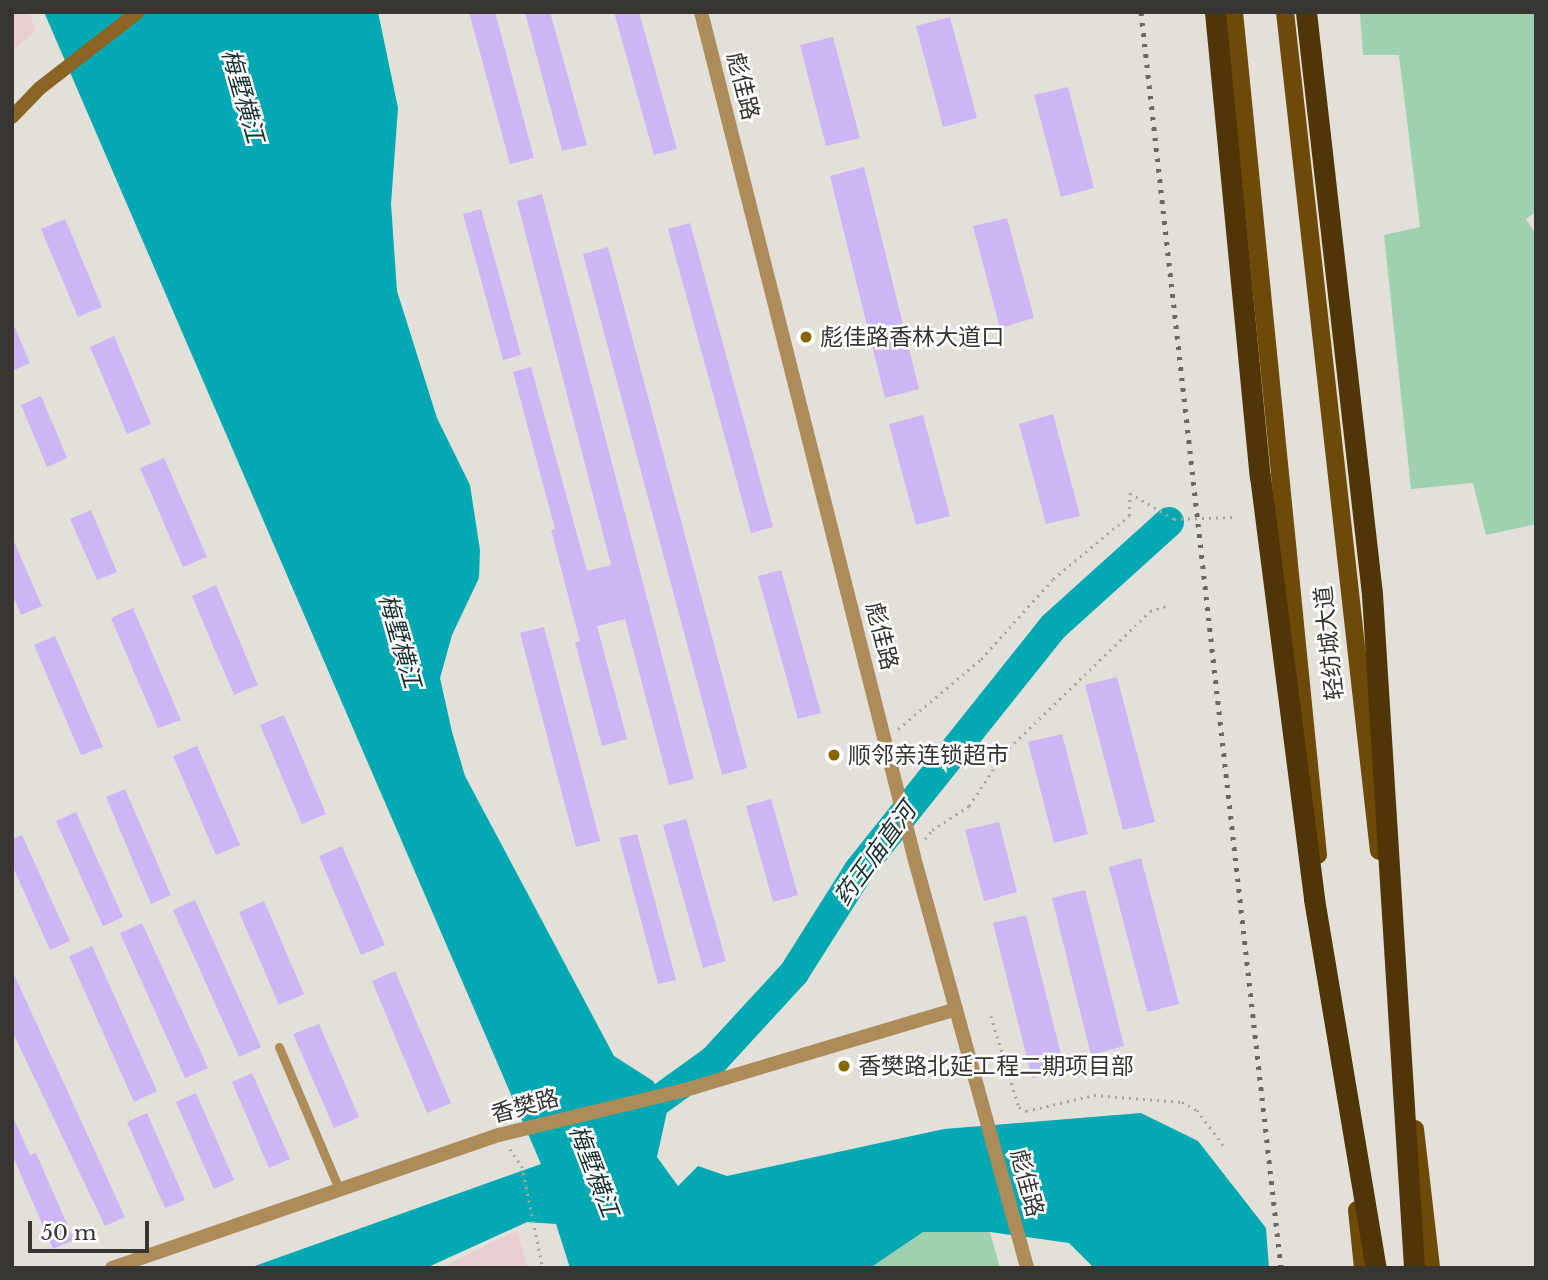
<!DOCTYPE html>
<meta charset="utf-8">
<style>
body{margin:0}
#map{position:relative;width:1548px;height:1280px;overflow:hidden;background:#e3e0da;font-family:"Libre Baskerville","Noto Sans SC",serif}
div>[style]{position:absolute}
.industrial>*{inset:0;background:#eacfce}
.education>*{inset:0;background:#e9cfd4}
.green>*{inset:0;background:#9dd1b0}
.water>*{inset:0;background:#03a9b2}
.river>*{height:30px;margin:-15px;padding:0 15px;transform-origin:15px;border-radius:15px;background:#03a9b2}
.building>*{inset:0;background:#cbb6f6}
.path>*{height:2.5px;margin-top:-1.25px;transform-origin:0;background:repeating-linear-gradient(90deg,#a8a5a0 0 2px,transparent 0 7px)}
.lane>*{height:9px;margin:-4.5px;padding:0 4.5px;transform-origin:4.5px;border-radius:4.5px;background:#ad8c5a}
.street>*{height:14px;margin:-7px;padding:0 7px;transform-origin:7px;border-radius:7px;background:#ad8c5a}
.secondary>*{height:14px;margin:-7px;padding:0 7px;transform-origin:7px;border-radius:7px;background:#8b6423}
.primary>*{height:18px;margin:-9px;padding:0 9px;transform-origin:9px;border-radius:9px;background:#6d4a07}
.rail>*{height:5px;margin-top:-2.5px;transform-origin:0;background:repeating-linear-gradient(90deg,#6a6965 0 3.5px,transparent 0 10.5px)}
.highway-bridge>*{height:21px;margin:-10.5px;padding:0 10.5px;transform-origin:10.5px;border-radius:10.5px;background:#503607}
.dots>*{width:19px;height:19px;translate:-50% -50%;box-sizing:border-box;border:4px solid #fff;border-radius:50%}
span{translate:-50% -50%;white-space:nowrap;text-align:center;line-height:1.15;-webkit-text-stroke:5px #fff;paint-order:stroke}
.street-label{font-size:23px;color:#363532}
.poi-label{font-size:23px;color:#363532}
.left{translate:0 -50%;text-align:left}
.water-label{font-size:24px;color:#182f30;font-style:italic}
.frame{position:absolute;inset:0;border:14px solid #363532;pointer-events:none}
.scale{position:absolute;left:28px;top:1221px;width:121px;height:32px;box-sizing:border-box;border:4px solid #363532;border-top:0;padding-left:9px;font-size:21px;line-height:24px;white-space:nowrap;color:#363532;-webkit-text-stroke:5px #fff;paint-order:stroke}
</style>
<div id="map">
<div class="industrial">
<div style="clip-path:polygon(12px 12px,29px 12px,36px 30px,12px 52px)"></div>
</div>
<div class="education">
<div style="clip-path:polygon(517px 1230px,528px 1268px,441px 1268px)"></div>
</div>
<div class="green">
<div style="clip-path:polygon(1360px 12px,1536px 12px,1536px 212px,1526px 219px,1536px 235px,1536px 524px,1486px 535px,1473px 483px,1411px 489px,1384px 235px,1420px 227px,1399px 55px,1363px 55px)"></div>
<div style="clip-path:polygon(923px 1232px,990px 1232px,1000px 1268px,870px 1268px)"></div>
</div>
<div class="water">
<div style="clip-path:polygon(44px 12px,378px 12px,398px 108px,391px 204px,397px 291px,437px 418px,470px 485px,480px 550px,479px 578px,452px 635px,440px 678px,452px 732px,465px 776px,614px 1056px,653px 1081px,668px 1107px,657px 1157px,678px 1186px,698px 1166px,727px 1176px,944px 1129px,1141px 1113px,1198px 1141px,1266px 1228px,1269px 1268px,1094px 1268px,1069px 1243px,990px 1232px,923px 1232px,870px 1268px,570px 1268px,556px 1224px,527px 1222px,426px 1268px,249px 1268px,541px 1164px)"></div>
</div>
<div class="river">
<div style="left:649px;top:1107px;width:80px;rotate:-35.9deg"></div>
<div style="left:714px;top:1060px;width:118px;rotate:-47.4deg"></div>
<div style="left:794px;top:973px;width:122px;rotate:-57.7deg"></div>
<div style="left:859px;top:870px;width:312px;rotate:-51.4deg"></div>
<div style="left:1054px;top:626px;width:155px;rotate:-42.1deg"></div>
</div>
<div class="building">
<div style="clip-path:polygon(469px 12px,495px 12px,534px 158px,510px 164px)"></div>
<div style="clip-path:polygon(525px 12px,550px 12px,587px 145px,562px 151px)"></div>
<div style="clip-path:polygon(614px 12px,639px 12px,677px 149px,654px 155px)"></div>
<div style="clip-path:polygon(950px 17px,977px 118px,943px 127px,916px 26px)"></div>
<div style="clip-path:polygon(833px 37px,860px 138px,826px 146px,800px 45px)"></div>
<div style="clip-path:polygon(1068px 87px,1094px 188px,1061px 197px,1034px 95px)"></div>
<div style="clip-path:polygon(864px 167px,919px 389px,885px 398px,830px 176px)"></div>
<div style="clip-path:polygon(542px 194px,694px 779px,669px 785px,625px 619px,597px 626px,627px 739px,602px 746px,575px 642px,580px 641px,551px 530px,555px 529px,513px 372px,531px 367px,587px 571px,611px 565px,517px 201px)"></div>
<div style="clip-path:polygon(481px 209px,521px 355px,503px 360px,463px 214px)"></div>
<div style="clip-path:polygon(1007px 218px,1034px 318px,1000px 328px,973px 226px)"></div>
<div style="clip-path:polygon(65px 219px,102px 307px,78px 317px,41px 229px)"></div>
<div style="clip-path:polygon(690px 223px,773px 527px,751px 533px,668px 229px)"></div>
<div style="clip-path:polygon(608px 247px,747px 768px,722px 775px,583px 254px)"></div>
<div style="clip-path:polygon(12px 321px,30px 363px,12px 371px)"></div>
<div style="clip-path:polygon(114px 336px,151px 424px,127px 434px,90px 347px)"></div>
<div style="clip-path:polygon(41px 396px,67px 458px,47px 467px,21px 405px)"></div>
<div style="clip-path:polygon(1053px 414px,1080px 516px,1046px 524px,1019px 424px)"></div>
<div style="clip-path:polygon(923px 415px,950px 516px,916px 525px,889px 424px)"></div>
<div style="clip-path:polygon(164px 458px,207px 557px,183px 567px,140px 468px)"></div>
<div style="clip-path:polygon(91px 510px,117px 572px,97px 580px,70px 519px)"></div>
<div style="clip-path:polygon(12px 537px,42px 606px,21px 615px,12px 593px)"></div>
<div style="clip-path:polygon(781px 570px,821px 713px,798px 719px,758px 576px)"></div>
<div style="clip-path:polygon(216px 585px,258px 685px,234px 695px,192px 596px)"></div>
<div style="clip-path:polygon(133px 608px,181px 720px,158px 728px,111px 618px)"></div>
<div style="clip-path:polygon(544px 627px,600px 841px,576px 847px,520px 633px)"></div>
<div style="clip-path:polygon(55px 636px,103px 747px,81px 755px,34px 645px)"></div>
<div style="clip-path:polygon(1117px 677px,1155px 822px,1123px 830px,1085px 685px)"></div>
<div style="clip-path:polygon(284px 715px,326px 814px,302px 824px,260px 725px)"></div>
<div style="clip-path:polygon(1062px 734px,1088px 834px,1054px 843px,1028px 742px)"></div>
<div style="clip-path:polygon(197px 746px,240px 845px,216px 855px,173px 756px)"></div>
<div style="clip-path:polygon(125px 789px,171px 895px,151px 904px,106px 797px)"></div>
<div style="clip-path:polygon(771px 799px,798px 895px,773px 902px,746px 806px)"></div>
<div style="clip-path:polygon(76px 812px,123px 917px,103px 926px,56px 821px)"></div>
<div style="clip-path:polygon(686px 819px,726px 961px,703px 968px,663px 825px)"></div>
<div style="clip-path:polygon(999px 822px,1017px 892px,984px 901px,965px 830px)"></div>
<div style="clip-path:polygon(637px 834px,676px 980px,658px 984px,619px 838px)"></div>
<div style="clip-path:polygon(22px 835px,70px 941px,50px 950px,12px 865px,12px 839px)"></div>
<div style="clip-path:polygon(342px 846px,385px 945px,361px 955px,319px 856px)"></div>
<div style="clip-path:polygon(1141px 858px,1179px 1004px,1147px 1012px,1109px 867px)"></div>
<div style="clip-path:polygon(1085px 890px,1124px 1046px,1091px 1055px,1052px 898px)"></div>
<div style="clip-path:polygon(195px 900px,261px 1047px,239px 1057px,173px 910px)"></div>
<div style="clip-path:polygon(264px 901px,304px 994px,279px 1005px,239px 912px)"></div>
<div style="clip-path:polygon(1026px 915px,1065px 1070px,1032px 1078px,993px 923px)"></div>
<div style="clip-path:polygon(142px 923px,208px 1068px,185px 1078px,120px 933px)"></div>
<div style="clip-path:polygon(92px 946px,157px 1091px,134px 1102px,69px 956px)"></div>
<div style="clip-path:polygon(12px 970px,125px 1217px,105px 1226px,12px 1031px)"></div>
<div style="clip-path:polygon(395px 971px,451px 1103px,427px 1113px,372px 981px)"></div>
<div style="clip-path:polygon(319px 1024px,359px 1117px,334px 1128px,293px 1034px)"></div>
<div style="clip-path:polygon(252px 1073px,290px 1159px,269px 1168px,232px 1082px)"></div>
<div style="clip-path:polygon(196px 1093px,234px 1180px,214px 1189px,176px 1102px)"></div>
<div style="clip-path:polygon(147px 1113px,185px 1200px,165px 1208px,127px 1122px)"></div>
<div style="clip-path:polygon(12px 1115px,30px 1155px,36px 1153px,74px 1240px,53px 1249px,12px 1154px)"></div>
</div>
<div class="path">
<div style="left:898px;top:729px;width:109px;rotate:-40.1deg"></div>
<div style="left:981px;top:659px;width:108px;rotate:-48deg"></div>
<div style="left:1053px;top:579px;width:99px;rotate:-39.7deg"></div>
<div style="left:1129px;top:516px;width:23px;rotate:-88deg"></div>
<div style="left:1130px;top:493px;width:51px;rotate:30.6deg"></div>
<div style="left:1174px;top:519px;width:59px;rotate:-1.9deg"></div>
<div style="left:925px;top:839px;width:11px;rotate:-52deg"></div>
<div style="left:932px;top:830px;width:44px;rotate:-33deg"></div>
<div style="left:969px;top:806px;width:64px;rotate:-56.6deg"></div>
<div style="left:1004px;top:753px;width:204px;rotate:-44.2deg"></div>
<div style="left:1150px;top:611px;width:21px;rotate:-17deg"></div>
<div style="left:991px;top:1016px;width:95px;rotate:72.9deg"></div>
<div style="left:1019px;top:1107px;width:8px;rotate:30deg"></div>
<div style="left:1026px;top:1111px;width:70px;rotate:-13.2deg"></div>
<div style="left:1094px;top:1095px;width:88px;rotate:4.5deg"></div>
<div style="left:1182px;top:1102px;width:17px;rotate:28deg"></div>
<div style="left:1197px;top:1110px;width:45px;rotate:53.1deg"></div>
<div style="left:510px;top:1149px;width:21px;rotate:55deg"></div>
<div style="left:522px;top:1166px;width:104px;rotate:78.4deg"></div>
</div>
<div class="lane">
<div style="left:279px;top:1047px;width:154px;rotate:67.1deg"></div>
</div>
<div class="street">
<div style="left:701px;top:12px;width:871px;rotate:75.85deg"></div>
<div style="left:914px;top:857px;width:426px;rotate:74.6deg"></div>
<div style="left:112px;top:1268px;width:409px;rotate:-19deg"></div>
<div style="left:499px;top:1135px;width:191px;rotate:-13.6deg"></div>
<div style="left:685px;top:1090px;width:283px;rotate:-16.6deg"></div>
</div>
<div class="secondary">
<div style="left:12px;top:117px;width:40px;rotate:-46deg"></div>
<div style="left:40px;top:88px;width:124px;rotate:-37.8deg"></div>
</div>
<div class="primary">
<div style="left:1234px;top:12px;width:847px;rotate:84.31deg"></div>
<div style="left:1285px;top:12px;width:844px;rotate:83.61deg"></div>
<div style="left:1415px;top:1129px;width:140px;rotate:83.4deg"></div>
<div style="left:1357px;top:1210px;width:58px;rotate:84.1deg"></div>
</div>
<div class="rail">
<div style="left:1141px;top:12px;width:1264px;rotate:83.64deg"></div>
</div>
<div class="highway-bridge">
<div style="left:1215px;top:12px;width:466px;rotate:84.5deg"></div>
<div style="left:1260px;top:476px;width:426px;rotate:82.7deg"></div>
<div style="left:1314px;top:899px;width:374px;rotate:80.5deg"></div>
<div style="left:1306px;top:12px;width:586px;rotate:83.53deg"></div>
<div style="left:1372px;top:594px;width:675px;rotate:86.43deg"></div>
</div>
<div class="dots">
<div style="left:806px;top:337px;background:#886501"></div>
<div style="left:834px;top:755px;background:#886501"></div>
<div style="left:844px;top:1066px;background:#886501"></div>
</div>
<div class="street-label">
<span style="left:743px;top:86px;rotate:76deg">彪佳路</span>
<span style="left:882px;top:636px;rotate:76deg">彪佳路</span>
<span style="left:1329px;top:643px;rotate:-96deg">轻纺城大道</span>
<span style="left:525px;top:1106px;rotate:-15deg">香樊路</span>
<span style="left:1027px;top:1183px;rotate:75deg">彪佳路</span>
</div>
<div class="poi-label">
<span class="left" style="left:820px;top:337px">彪佳路香林大道口</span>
<span class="left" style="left:848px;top:755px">顺邻亲连锁超市</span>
<span class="left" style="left:858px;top:1066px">香樊路北延工程二期项目部</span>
</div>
<div class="water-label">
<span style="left:243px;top:96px;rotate:74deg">梅墅横江</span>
<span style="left:400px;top:641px;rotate:74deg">梅墅横江</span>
<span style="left:875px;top:854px;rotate:-54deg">药王庙直河</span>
<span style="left:594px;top:1171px;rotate:69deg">梅墅横江</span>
</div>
<div class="frame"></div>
<div class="scale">50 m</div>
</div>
